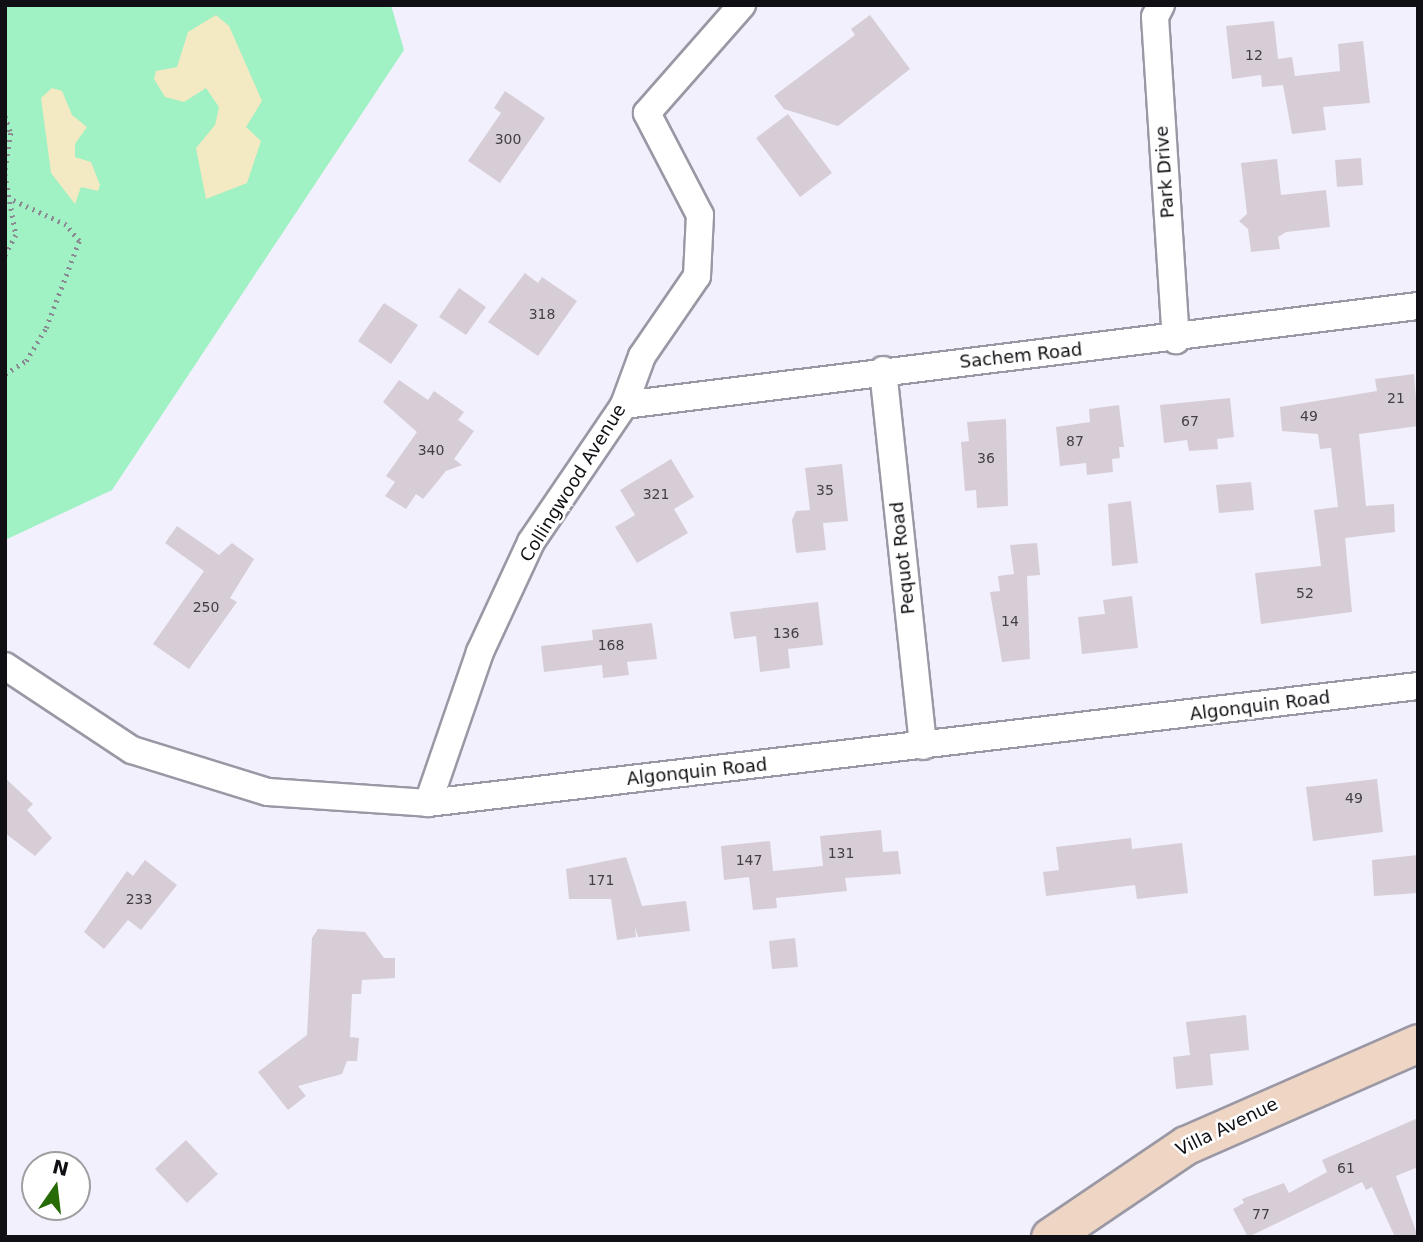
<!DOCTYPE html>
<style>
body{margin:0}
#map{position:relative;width:1423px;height:1242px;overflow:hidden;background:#f2f0fd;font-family:"DejaVu Sans",sans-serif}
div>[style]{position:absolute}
.green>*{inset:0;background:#a0f1c4}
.sand>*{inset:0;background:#f3e9c3}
.building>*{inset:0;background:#d7cdd6}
.path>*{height:4.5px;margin-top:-2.25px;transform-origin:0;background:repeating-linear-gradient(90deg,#8a8891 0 2px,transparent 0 7px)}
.roads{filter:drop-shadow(2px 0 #9a98a4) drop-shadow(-2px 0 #9a98a4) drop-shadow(0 2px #9a98a4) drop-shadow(0 -2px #9a98a4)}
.minor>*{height:26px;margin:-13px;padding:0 13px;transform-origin:13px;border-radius:13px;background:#fff}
.secondary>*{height:37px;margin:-18.5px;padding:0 18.5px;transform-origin:18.5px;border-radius:18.5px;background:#efd5c3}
span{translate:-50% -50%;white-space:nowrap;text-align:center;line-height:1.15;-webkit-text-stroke:5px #fff;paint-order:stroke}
.number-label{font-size:14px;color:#423f44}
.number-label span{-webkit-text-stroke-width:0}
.street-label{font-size:18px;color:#101014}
.frame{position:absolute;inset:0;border:7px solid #101014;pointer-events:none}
.north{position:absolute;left:21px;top:1151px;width:70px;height:70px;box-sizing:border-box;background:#fff;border:2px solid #9f9fa1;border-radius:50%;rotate:14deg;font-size:19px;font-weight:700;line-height:28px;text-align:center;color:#101014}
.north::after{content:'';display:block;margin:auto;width:24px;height:32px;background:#266b05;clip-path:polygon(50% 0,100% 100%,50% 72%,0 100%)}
</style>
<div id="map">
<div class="green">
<div style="clip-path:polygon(5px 5px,391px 5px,404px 50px,112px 490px,5px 540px)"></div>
</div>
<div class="sand">
<div style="clip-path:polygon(216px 15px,229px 26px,262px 101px,246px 127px,261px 141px,247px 183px,206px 199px,196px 148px,215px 125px,219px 107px,206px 88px,184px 102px,165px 97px,154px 79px,156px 71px,177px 67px,188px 32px)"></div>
<div style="clip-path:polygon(52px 88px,62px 91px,72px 115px,87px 127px,75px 144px,75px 157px,91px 162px,100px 185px,98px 191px,81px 187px,75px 204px,51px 173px,41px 98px)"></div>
</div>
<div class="building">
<div style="clip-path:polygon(870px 15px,910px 69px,838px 126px,784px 109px,774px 96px,855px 35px,851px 29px)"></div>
<div style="clip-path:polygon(1274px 21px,1278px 59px,1292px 57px,1295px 76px,1340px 71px,1338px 44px,1363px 41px,1370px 103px,1323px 107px,1326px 130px,1292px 134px,1283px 85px,1262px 87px,1261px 75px,1232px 79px,1226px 26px)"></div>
<div style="clip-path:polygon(505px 91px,545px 118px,500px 183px,468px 161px,501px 113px,494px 108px)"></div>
<div style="clip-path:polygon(788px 114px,832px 173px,800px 197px,756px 138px)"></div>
<div style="clip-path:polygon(1361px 158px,1363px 185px,1337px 187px,1335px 160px)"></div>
<div style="clip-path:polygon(1277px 159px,1281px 195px,1326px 190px,1330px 227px,1286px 232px,1278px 237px,1280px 249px,1251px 252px,1248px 229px,1239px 221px,1247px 214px,1241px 163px)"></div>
<div style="clip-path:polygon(525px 273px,538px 283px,542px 277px,577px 301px,538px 356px,488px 322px)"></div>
<div style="clip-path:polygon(459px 288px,486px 307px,466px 335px,439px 317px)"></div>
<div style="clip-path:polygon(384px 303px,418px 325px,391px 364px,358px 341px)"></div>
<div style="clip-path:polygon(1414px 374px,1418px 426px,1359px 434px,1366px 506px,1394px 504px,1395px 532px,1345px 538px,1352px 612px,1261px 624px,1255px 573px,1321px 566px,1314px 510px,1338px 507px,1331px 448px,1320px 449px,1318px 434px,1282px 431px,1280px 407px,1377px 391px,1375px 379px)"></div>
<div style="clip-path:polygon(399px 380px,428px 400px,434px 391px,464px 412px,458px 420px,474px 431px,454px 459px,462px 465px,446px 471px,423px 499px,416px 494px,406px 509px,385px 496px,395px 482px,386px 476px,417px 432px,383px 402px)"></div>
<div style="clip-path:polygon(1230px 398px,1234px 437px,1217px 439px,1218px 449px,1189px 451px,1187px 440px,1164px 443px,1160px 405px)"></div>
<div style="clip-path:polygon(1119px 405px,1124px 447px,1119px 447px,1120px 458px,1112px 459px,1113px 472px,1087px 475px,1086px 463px,1060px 466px,1056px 427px,1090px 422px,1089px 409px)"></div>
<div style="clip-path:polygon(1006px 419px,1008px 506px,977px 508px,976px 490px,965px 491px,961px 442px,969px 441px,967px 422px)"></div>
<div style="clip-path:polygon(671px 459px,694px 497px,674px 509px,688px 533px,637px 563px,615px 527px,635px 515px,620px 490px)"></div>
<div style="clip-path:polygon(842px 464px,848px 521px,823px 523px,826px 550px,796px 553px,792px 520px,796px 511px,810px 510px,805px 468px)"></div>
<div style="clip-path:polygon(1251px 482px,1254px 510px,1219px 513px,1216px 485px)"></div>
<div style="clip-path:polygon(1131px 501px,1138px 563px,1112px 566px,1108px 504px)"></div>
<div style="clip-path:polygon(177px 526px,219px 555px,232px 543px,254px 559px,230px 598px,237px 602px,189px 669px,153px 644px,204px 571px,165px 543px)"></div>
<div style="clip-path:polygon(1037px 543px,1040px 575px,1027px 576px,1030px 659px,1002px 662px,990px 592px,1000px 591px,998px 576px,1014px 574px,1010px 545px)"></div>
<div style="clip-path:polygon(1132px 596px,1138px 648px,1082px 654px,1078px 617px,1105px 614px,1103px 600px)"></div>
<div style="clip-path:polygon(818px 602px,823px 645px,788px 649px,790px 668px,760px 672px,756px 636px,734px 639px,730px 612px)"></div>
<div style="clip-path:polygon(652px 623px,657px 659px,627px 662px,629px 675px,603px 678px,602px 665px,544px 672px,541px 646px,593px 640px,592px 630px)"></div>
<div style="clip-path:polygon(5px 778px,33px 804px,27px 810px,52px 838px,35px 856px,5px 833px)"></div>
<div style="clip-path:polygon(1377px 779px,1383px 832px,1313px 841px,1306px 787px)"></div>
<div style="clip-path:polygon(881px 830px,883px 852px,898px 851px,901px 874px,845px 878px,847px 891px,776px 898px,777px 908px,753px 910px,749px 877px,724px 880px,721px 846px,770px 841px,773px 871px,823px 866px,820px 836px)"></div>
<div style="clip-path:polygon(1131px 838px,1132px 849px,1182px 843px,1188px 893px,1137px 899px,1135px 885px,1046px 896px,1043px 872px,1059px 870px,1056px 847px)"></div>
<div style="clip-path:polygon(1418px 855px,1418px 893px,1374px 896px,1372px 860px)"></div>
<div style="clip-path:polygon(626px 857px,642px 906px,686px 901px,690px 931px,638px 937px,635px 927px,636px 937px,617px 940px,611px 899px,569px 899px,566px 869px)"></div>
<div style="clip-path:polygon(145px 860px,177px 885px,141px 930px,128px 920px,104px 949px,84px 932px,127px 871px,133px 876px)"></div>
<div style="clip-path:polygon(318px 929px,365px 932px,384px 958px,395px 958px,395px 978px,362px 980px,361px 994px,352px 994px,350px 1037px,359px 1038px,357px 1061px,347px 1061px,342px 1074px,298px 1086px,306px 1096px,288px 1110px,258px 1072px,307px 1035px,312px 938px)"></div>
<div style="clip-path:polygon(795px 938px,798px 967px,772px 969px,769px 941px)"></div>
<div style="clip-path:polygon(1246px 1015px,1249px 1050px,1210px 1054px,1213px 1085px,1176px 1089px,1173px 1057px,1190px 1055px,1186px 1022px)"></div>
<div style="clip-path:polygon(1418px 1118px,1418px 1167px,1396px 1176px,1418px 1237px,1395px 1237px,1372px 1187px,1366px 1190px,1362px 1182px,1248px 1237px,1233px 1209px,1244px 1203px,1242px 1199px,1284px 1183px,1289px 1193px,1327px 1172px,1322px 1160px)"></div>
<div style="clip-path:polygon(186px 1140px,218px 1174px,187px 1203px,155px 1169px)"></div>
</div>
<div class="path">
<div style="left:5px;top:116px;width:18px;rotate:71deg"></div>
<div style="left:11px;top:133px;width:37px;rotate:99deg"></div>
<div style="left:5px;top:174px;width:62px;rotate:79.8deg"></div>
<div style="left:16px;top:235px;width:24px;rotate:118deg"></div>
<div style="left:5px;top:374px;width:25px;rotate:-32deg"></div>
<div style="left:26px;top:361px;width:39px;rotate:-59deg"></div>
<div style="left:46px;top:328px;width:93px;rotate:-69.2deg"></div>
<div style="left:79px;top:241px;width:21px;rotate:-129deg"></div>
<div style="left:66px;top:225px;width:60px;rotate:-155.2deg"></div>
</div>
<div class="roads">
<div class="minor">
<div style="left:1161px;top:5px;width:13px;rotate:117deg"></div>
<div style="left:1155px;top:17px;width:324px;rotate:86.3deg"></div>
<div style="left:883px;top:370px;width:378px;rotate:83.9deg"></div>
<div style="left:624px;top:405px;width:800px;rotate:-7.11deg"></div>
<div style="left:5px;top:666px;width:152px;rotate:33.5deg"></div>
<div style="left:132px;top:750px;width:142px;rotate:17.2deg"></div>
<div style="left:268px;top:792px;width:160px;rotate:3.9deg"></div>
<div style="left:428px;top:803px;width:997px;rotate:-6.74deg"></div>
<div style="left:428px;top:803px;width:160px;rotate:-71deg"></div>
<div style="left:480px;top:652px;width:121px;rotate:-65.1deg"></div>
<div style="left:531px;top:542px;width:166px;rotate:-55.8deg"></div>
<div style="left:624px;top:405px;width:52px;rotate:-69.8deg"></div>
<div style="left:642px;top:356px;width:97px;rotate:-55.5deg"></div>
<div style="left:697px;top:276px;width:61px;rotate:-87.2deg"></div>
<div style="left:700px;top:215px;width:115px;rotate:-117.5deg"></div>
<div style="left:647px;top:113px;width:144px;rotate:-48.7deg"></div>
</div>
<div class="secondary">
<div style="left:1050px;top:1237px;width:164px;rotate:-34.1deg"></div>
<div style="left:1186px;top:1145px;width:253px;rotate:-23.7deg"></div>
</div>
</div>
<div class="number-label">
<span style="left:1254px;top:55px">12</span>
<span style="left:508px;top:139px">300</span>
<span style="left:542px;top:314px">318</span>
<span style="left:1396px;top:398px">21</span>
<span style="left:1309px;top:416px">49</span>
<span style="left:1190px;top:421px">67</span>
<span style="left:1075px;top:441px">87</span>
<span style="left:431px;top:450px">340</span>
<span style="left:986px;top:458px">36</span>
<span style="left:825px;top:490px">35</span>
<span style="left:656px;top:494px">321</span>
<span style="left:1305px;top:593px">52</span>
<span style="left:206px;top:607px">250</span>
<span style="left:1010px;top:621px">14</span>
<span style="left:786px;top:633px">136</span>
<span style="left:611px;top:645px">168</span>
<span style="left:1354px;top:798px">49</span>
<span style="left:841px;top:853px">131</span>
<span style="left:749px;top:860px">147</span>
<span style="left:601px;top:880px">171</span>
<span style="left:139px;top:899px">233</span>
<span style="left:1346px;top:1168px">61</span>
<span style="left:1261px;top:1214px">77</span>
</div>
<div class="street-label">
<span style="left:1165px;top:172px;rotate:-94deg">Park Drive</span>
<span style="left:1021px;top:356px;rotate:-6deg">Sachem Road</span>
<span style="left:573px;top:483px;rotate:-58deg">Collingwood Avenue</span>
<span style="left:903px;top:558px;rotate:-96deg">Pequot Road</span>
<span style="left:1260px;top:706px;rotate:-7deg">Algonquin Road</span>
<span style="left:697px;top:772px;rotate:-6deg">Algonquin Road</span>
<span style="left:1227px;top:1127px;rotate:-26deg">Villa Avenue</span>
</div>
<div class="frame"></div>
<div class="north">N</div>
</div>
